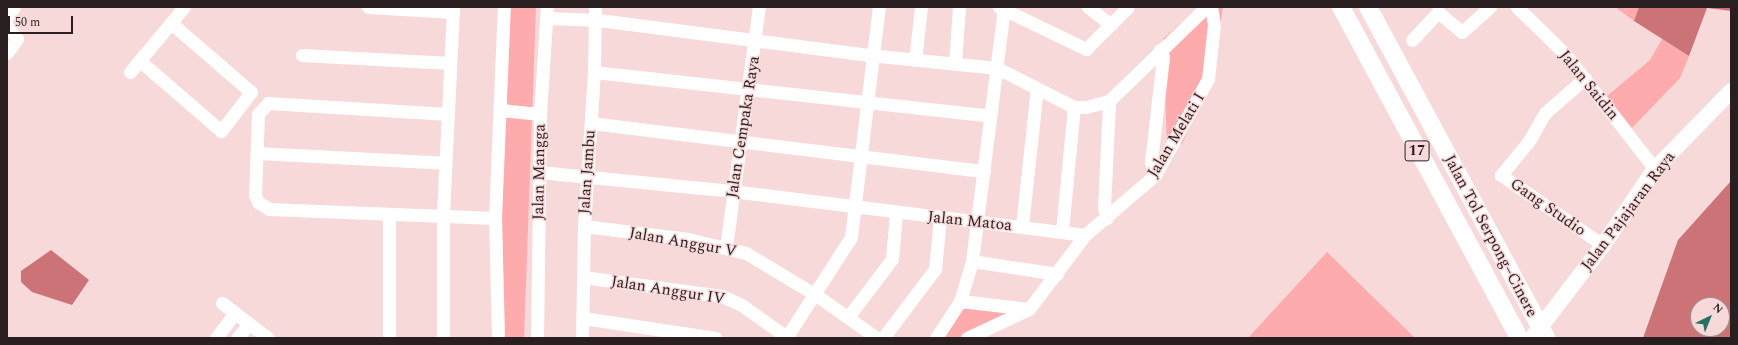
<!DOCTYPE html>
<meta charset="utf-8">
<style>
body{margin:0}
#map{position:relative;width:1738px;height:345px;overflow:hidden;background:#f7d9d9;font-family:Spectral,serif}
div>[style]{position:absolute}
.green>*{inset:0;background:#feabae}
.water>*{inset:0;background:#cc7378}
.minor>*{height:13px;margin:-6.5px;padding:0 6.5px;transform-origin:6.5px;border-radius:6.5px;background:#fff}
.major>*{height:16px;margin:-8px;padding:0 8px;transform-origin:8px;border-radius:8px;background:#fff}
.highway>*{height:18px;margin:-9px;padding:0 9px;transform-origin:9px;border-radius:9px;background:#fff}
span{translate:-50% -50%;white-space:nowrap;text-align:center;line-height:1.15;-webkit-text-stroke:3px #f7d9d9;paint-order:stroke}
.shield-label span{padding:1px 3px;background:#f7d9d9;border:1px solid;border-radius:3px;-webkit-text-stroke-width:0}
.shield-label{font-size:15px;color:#2a1f20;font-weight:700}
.street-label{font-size:16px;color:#2a1f20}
.frame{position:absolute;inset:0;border:8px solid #2a1f20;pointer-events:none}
.north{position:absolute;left:1690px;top:297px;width:40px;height:40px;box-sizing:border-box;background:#f7d9d9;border:1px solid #a58f8f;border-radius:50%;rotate:43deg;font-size:11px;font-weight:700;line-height:16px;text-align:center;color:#2a1f20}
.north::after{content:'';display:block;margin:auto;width:14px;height:18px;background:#286e62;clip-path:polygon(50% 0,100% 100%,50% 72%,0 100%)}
.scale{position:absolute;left:8px;top:16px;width:65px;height:18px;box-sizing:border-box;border:2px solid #2a1f20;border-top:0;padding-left:5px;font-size:12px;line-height:14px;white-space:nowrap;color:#2a1f20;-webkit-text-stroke:3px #f7d9d9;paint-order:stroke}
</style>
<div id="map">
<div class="green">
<div style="clip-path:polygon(508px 7px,536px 7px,524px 338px,496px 338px)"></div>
<div style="clip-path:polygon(1199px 7px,1223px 7px,1211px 79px,1182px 144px,1167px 146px,1163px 39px)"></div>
<div style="clip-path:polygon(1615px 7px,1639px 7px,1634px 21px)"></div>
<div style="clip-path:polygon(1662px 39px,1689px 56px,1680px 78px,1632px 128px,1607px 96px,1650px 60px)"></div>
<div style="clip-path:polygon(1327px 252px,1415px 338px,1248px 338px)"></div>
<div style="clip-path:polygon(960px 301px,1025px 312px,963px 338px,936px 338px)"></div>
</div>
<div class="water">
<div style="clip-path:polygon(1639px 7px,1731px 7px,1731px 11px,1707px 8px,1689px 56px,1634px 21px)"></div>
<div style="clip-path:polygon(evenodd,1731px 181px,1731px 338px,1643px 338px,1678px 240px,1731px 181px,1698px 305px,1722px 305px,1722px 329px,1698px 329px,1698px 305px)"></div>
<div style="clip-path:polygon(51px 250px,89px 280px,72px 305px,32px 292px,21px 282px,21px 271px)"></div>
</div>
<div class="minor">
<div style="left:368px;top:7px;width:85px;rotate:3.4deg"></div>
<div style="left:999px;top:7px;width:97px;rotate:25.8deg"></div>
<div style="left:1086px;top:49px;width:59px;rotate:-45deg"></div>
<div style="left:1088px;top:7px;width:29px;rotate:38deg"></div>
<div style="left:1517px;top:7px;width:67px;rotate:44.4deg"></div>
<div style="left:1565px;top:54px;width:146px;rotate:52deg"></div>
<div style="left:7px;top:17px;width:12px;rotate:-55deg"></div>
<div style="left:547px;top:18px;width:52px;rotate:2.2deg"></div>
<div style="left:599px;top:20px;width:272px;rotate:7.4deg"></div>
<div style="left:869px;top:55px;width:129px;rotate:5.8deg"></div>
<div style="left:997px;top:68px;width:86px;rotate:26.9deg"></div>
<div style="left:1074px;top:107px;width:12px"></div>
<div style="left:1086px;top:107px;width:24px;rotate:-15deg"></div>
<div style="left:1109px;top:101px;width:135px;rotate:-44.1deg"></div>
<div style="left:7px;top:26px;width:16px;rotate:52deg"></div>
<div style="left:17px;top:39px;width:17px;rotate:126deg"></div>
<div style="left:1412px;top:40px;width:38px;rotate:-47deg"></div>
<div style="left:1438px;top:12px;width:31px;rotate:40deg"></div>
<div style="left:1462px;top:32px;width:38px;rotate:-42deg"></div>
<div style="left:302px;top:55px;width:148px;rotate:3.1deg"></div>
<div style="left:915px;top:60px;width:53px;rotate:-83.5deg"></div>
<div style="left:140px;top:61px;width:107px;rotate:40.8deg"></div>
<div style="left:221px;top:131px;width:49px;rotate:-52.4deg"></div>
<div style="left:251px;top:92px;width:106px;rotate:-139.2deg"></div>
<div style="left:955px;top:63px;width:56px;rotate:-85.9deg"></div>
<div style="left:130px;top:72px;width:85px;rotate:-50.3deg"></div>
<div style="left:594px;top:72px;width:399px;rotate:6.3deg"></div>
<div style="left:1585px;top:78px;width:53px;rotate:138.8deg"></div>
<div style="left:1545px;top:113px;width:34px;rotate:120deg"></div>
<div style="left:1528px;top:142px;width:43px;rotate:129.3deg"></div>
<div style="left:1501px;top:175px;width:124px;rotate:34.5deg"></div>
<div style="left:501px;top:110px;width:39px;rotate:6deg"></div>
<div style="left:448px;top:114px;width:180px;rotate:-176.5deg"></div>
<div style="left:268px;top:103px;width:15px;rotate:132deg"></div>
<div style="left:258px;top:114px;width:81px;rotate:92.1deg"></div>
<div style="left:255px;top:195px;width:8px;rotate:67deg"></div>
<div style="left:258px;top:202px;width:13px;rotate:32deg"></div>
<div style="left:269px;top:209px;width:226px;rotate:2.3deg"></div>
<div style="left:591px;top:123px;width:396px;rotate:7deg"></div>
<div style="left:257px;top:153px;width:188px;rotate:3deg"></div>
<div style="left:539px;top:172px;width:194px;rotate:5.6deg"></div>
<div style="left:732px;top:191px;width:356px;rotate:7.1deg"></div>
<div style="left:1155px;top:175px;width:14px;rotate:-107deg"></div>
<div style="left:1151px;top:162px;width:106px;rotate:-83.5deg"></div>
<div style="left:1163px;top:57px;width:8px;rotate:-113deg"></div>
<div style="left:1107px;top:218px;width:10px;rotate:-107deg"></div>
<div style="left:1104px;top:208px;width:107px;rotate:-87.3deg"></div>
<div style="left:584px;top:226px;width:105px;rotate:7.1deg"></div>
<div style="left:688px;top:239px;width:60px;rotate:13.6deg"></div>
<div style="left:746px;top:253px;width:82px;rotate:31deg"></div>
<div style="left:816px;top:295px;width:75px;rotate:35.2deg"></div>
<div style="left:1022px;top:226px;width:138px;rotate:-83.8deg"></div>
<div style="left:1062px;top:231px;width:125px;rotate:-84.5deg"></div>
<div style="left:726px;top:247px;width:242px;rotate:-82.2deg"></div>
<div style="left:972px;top:261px;width:86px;rotate:8.7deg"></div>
<div style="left:583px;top:277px;width:140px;rotate:7.8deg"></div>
<div style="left:722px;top:296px;width:23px;rotate:25deg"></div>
<div style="left:743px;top:306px;width:55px;rotate:35.4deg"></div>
<div style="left:960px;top:301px;width:69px;rotate:6.6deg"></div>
<div style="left:222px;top:303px;width:58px;rotate:37.3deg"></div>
<div style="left:848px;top:317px;width:73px;rotate:-52.8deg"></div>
<div style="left:892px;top:259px;width:46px;rotate:-85deg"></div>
<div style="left:583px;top:318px;width:134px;rotate:8.6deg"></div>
<div style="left:216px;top:338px;width:31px;rotate:-53deg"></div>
<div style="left:237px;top:338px;width:18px;rotate:-49deg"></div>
<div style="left:389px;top:338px;width:124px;rotate:-90deg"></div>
<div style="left:443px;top:338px;width:124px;rotate:-90deg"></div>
<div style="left:443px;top:214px;width:207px;rotate:-87.2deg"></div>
<div style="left:498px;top:338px;width:120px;rotate:-91.4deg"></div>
<div style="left:495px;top:218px;width:211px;rotate:-87.6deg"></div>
<div style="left:537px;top:338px;width:224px;rotate:-89.2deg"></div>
<div style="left:540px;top:114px;width:107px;rotate:-86.3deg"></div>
<div style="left:582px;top:338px;width:112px;rotate:-89deg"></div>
<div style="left:584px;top:226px;width:154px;rotate:-86.3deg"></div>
<div style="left:594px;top:72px;width:65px;rotate:-89.1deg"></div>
<div style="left:786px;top:338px;width:120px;rotate:-57.2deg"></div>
<div style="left:851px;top:237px;width:232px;rotate:-83.1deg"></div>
<div style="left:883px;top:338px;width:86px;rotate:-53deg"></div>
<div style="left:935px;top:269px;width:51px;rotate:-84.4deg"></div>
<div style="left:936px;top:338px;width:44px;rotate:-57deg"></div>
<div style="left:960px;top:301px;width:42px;rotate:-73.3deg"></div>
<div style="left:972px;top:261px;width:256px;rotate:-82.8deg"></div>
<div style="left:967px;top:338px;width:68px;rotate:-25.1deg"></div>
<div style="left:1029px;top:309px;width:93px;rotate:-52.9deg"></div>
<div style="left:1085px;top:235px;width:92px;rotate:-40.6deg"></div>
<div style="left:1155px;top:175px;width:110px;rotate:-61.1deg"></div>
<div style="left:1208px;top:79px;width:54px;rotate:-83.7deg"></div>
<div style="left:1214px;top:25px;width:18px;rotate:-99deg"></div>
</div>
<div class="major">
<div style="left:1532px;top:338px;width:117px;rotate:-52.6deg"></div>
<div style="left:1603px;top:245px;width:92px;rotate:-55.6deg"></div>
<div style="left:1655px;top:169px;width:109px;rotate:-45.7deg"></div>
</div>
<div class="highway">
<div style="left:1341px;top:7px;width:376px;rotate:61.7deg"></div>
<div style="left:1368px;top:7px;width:376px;rotate:61.7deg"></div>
</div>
<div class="shield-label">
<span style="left:1417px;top:151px">17</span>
</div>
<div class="street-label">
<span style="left:1589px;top:85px;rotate:51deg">Jalan Saidin</span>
<span style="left:743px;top:127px;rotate:-81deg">Jalan Cempaka Raya</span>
<span style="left:1176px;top:135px;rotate:-59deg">Jalan Melati I</span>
<span style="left:539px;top:172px;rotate:-89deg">Jalan Mangga</span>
<span style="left:587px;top:172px;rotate:-86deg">Jalan Jambu</span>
<span style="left:1548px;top:207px;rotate:35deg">Gang Studio</span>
<span style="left:1628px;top:211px;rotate:-53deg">Jalan Pajajaran Raya</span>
<span style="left:970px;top:221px;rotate:6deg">Jalan Matoa</span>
<span style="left:1491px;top:236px;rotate:62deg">Jalan Tol Serpong–Cinere</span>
<span style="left:683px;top:242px;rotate:10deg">Jalan Anggur V</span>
<span style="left:668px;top:290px;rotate:9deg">Jalan Anggur IV</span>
</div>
<div class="frame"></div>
<div class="north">N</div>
<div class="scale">50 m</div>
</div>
